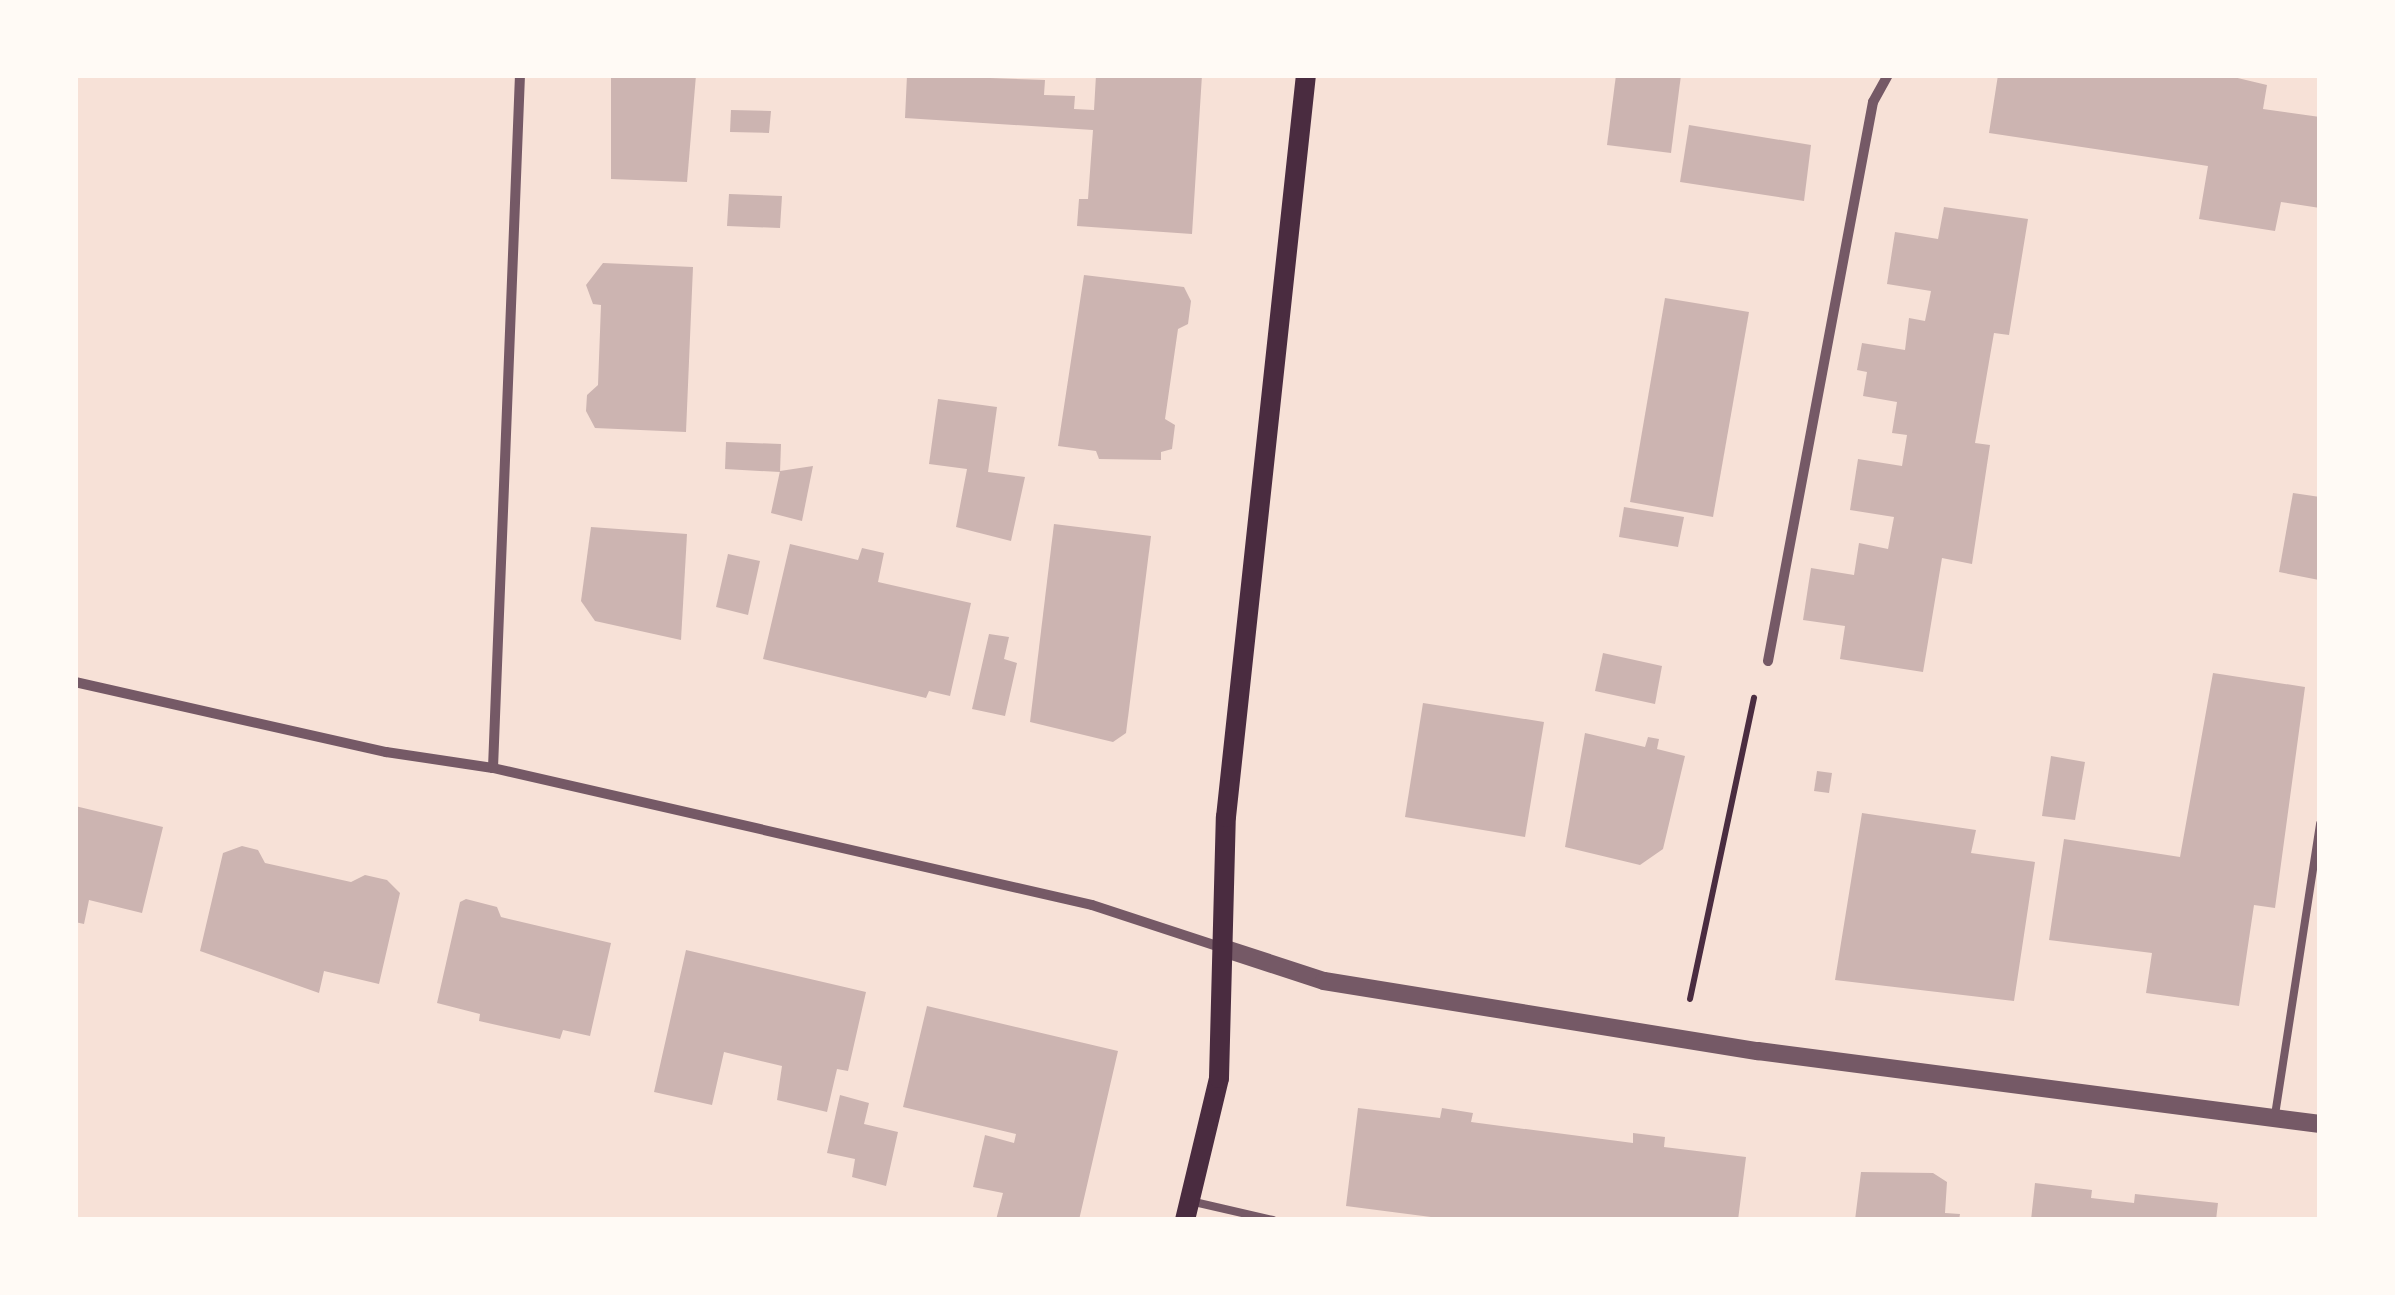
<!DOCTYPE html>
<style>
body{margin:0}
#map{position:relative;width:2395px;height:1295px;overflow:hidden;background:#f7e1d7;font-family:Jost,sans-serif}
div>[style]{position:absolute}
.building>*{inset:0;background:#ccb4b1}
.path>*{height:6px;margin:-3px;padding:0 3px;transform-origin:3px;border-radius:3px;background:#4a2c40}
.service>*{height:8px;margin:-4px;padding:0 4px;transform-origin:4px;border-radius:4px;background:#755966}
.minor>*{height:10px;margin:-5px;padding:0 5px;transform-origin:5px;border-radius:5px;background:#755966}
.tertiary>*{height:18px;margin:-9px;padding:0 9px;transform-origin:9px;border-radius:9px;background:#755966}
.secondary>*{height:20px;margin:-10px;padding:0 10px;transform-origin:10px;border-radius:10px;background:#4a2c40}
span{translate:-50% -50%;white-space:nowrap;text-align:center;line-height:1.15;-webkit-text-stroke:9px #fffaf5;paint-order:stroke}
.frame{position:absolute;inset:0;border:78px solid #fffaf5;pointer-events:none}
</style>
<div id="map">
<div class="building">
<div style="clip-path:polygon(611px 75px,696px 75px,687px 182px,611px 179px)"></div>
<div style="clip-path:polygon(907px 75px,1045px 80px,1044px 95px,1075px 96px,1074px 109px,1094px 110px,1096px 75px,1202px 75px,1192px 234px,1077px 226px,1079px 199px,1088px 199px,1093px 130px,905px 118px)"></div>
<div style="clip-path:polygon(1616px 75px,1681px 75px,1671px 153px,1607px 145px)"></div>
<div style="clip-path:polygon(1998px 75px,2225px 75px,2267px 85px,2263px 109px,2320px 117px,2320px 208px,2281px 202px,2275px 231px,2199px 219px,2208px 166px,1989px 133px)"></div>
<div style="clip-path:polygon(731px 110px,771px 111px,769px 133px,730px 132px)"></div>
<div style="clip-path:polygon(1689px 125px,1811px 145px,1804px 201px,1680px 182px)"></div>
<div style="clip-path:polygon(729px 194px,782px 196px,780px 228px,727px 226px)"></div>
<div style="clip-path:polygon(1944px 207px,2028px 219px,2009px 335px,1994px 333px,1975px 443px,1990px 445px,1972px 564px,1942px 558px,1923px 672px,1840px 659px,1845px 626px,1803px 620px,1811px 568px,1854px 575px,1859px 543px,1888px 549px,1894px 517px,1850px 510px,1858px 459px,1902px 466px,1907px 435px,1892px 433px,1897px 402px,1863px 396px,1867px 372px,1857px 370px,1862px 343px,1905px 350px,1909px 318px,1925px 321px,1931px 291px,1887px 284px,1895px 232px,1938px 239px)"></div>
<div style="clip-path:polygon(603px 263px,693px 267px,686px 432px,595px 428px,586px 411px,587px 395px,598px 385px,601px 305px,593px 304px,586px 285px)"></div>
<div style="clip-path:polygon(1084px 275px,1184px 287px,1191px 301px,1188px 324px,1178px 329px,1165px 419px,1175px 425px,1172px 449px,1161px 452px,1161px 460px,1099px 459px,1096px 451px,1058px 446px)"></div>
<div style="clip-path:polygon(1665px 298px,1749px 312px,1713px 517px,1630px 502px)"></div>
<div style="clip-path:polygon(938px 399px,997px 407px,988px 472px,1025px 477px,1011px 541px,956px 527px,967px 469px,929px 464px)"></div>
<div style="clip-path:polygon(726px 442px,781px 444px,780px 472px,725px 469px)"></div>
<div style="clip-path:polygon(813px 466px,802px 521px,771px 513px,780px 471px)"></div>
<div style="clip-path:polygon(2293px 493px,2320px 497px,2319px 580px,2279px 572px)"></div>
<div style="clip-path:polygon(1624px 507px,1684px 517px,1678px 547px,1619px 537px)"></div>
<div style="clip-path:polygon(1054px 524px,1151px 536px,1126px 733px,1113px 742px,1030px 722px)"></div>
<div style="clip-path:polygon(591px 527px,687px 534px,681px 640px,595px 621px,581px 601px)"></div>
<div style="clip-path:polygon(790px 544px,858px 560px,862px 548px,884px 553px,878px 582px,971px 603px,950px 696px,929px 691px,926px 698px,763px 659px)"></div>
<div style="clip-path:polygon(728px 554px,760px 561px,748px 615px,716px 607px)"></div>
<div style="clip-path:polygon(989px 634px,1009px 637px,1004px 659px,1017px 663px,1005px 716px,972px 709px)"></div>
<div style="clip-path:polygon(1603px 653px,1662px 666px,1655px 704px,1595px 691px)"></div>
<div style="clip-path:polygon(2213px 673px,2305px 687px,2275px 908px,2254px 905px,2239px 1006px,2146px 993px,2152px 953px,2049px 940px,2064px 839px,2180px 857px)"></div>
<div style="clip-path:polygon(1423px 703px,1544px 722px,1525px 837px,1405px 817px)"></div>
<div style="clip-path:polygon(1585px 733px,1645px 747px,1648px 737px,1659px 739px,1657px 749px,1685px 756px,1663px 849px,1640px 865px,1565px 847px)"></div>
<div style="clip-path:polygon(2051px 756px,2085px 762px,2075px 820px,2042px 816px)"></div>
<div style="clip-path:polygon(1817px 771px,1832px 773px,1829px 793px,1814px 791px)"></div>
<div style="clip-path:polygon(75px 806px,163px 827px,142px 913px,89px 900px,84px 924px,75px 922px)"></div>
<div style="clip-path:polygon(1862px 813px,1976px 830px,1971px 853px,2035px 862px,2014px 1001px,1835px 980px)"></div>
<div style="clip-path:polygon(242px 846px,258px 850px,265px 863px,351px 882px,365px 875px,387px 880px,400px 893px,379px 984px,324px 971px,319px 993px,200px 951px,223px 853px)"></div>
<div style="clip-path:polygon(466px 899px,497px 907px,501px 917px,611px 943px,590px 1036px,563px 1030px,560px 1039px,479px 1021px,480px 1014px,437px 1003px,460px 902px)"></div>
<div style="clip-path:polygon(686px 950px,866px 992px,848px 1071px,837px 1069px,827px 1112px,777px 1100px,782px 1066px,724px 1052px,712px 1105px,654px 1092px)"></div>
<div style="clip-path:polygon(927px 1006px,1118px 1051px,1079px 1220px,996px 1220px,1003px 1193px,973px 1187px,985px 1135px,1014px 1143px,1016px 1134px,903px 1107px)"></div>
<div style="clip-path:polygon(840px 1095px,869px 1103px,864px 1124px,898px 1132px,886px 1186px,852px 1177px,855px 1159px,827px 1153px)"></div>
<div style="clip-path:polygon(1358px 1108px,1440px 1118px,1442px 1108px,1473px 1113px,1471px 1122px,1633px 1143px,1633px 1133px,1665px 1137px,1664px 1147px,1746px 1157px,1738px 1220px,1454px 1220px,1346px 1206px)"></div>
<div style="clip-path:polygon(1861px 1172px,1933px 1173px,1947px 1182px,1945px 1213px,1960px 1214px,1959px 1220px,1855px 1220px)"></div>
<div style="clip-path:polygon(2035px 1183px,2092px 1190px,2091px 1198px,2134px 1203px,2135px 1194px,2218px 1203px,2216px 1220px,2031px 1220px)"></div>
</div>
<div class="path">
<div style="left:1690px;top:999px;width:308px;rotate:-78deg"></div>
</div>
<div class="service">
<div style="left:2275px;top:1115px;width:295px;rotate:-81.2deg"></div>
<div style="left:1190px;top:1201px;width:85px;rotate:12.9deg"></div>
</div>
<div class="minor">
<div style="left:1768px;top:661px;width:569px;rotate:-79.36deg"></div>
<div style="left:1873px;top:102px;width:31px;rotate:-61deg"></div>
<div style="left:75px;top:682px;width:319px;rotate:12.7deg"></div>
<div style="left:386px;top:752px;width:108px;rotate:8.5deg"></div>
<div style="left:493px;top:768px;width:614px;rotate:12.88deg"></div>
<div style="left:1092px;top:905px;width:138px;rotate:18.2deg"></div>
<div style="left:493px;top:768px;width:694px;rotate:-87.77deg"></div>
</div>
<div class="tertiary">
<div style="left:1226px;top:949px;width:103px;rotate:18.1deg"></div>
<div style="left:1324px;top:981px;width:440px;rotate:9.2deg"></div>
<div style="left:1758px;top:1051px;width:567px;rotate:7.4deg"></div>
</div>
<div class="secondary">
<div style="left:1185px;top:1220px;width:146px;rotate:-76.5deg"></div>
<div style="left:1219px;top:1078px;width:261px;rotate:-88.5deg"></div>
<div style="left:1226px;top:817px;width:746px;rotate:-83.85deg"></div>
</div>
<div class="frame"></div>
</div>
